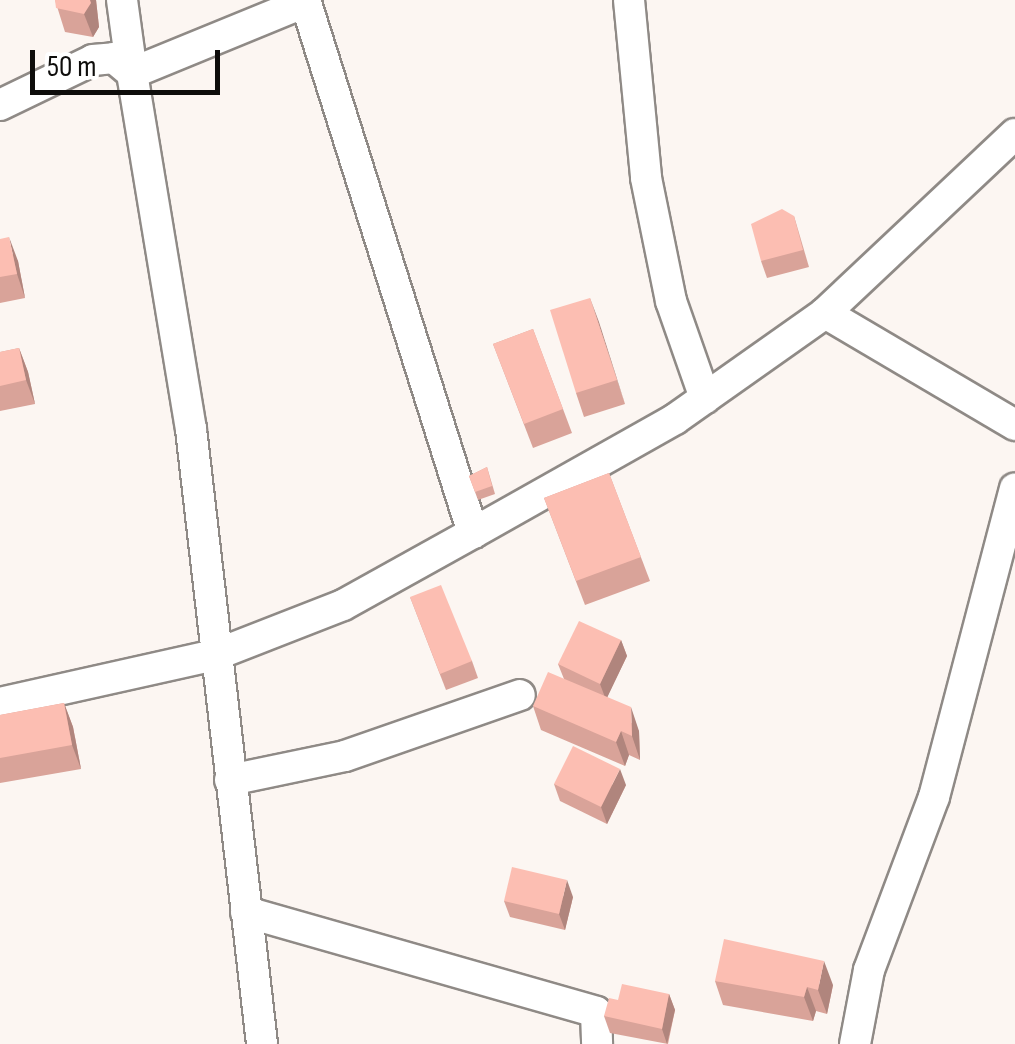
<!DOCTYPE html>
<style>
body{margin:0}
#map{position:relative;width:1015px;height:1044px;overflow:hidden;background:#fcf6f2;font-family:"Sofia Sans Condensed",sans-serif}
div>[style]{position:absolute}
.roads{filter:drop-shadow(2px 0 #8f8a86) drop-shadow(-2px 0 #8f8a86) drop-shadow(0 2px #8f8a86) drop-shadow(0 -2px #8f8a86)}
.minor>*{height:30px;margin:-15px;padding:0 15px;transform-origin:15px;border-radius:15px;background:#fff}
.wall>*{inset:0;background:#d9a399}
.shaded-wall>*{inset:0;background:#b0857d}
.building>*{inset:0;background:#fcbeb2}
span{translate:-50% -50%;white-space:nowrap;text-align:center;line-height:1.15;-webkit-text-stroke:9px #fff;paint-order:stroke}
.scale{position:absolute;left:30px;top:50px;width:190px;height:45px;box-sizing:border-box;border:5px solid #0e0d0b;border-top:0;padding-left:12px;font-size:30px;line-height:35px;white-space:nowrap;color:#0e0d0b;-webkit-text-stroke:8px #fff;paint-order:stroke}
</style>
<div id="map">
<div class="roads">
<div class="minor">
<div style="left:122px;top:0;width:74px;rotate:82.2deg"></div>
<div style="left:132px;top:73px;width:187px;rotate:-22.3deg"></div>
<div style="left:305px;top:0;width:559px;rotate:72.51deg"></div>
<div style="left:629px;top:0;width:179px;rotate:84.5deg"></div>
<div style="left:646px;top:178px;width:126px;rotate:78.5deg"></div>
<div style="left:671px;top:301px;width:103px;rotate:70.7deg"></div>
<div style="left:0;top:105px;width:103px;rotate:-25.8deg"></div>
<div style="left:93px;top:60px;width:21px;rotate:-5deg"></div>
<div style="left:114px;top:58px;width:23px;rotate:40deg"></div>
<div style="left:132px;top:73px;width:361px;rotate:80.6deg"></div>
<div style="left:191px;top:429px;width:619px;rotate:83.41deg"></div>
<div style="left:825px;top:313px;width:221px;rotate:30.5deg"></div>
<div style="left:0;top:703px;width:220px;rotate:-12.6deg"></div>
<div style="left:215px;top:655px;width:137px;rotate:-21.3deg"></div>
<div style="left:343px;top:605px;width:149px;rotate:-29deg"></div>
<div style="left:473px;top:533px;width:232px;rotate:-29.4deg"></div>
<div style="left:675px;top:419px;width:184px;rotate:-35.2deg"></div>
<div style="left:825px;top:313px;width:261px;rotate:-43.3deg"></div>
<div style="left:230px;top:780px;width:117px;rotate:-11.8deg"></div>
<div style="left:345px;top:756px;width:185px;rotate:-19.2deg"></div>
<div style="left:246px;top:912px;width:364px;rotate:15.9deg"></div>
<div style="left:596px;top:1012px;width:32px;rotate:88deg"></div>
<div style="left:855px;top:1044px;width:75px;rotate:-79.3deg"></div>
<div style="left:869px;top:970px;width:185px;rotate:-69.4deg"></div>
<div style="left:934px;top:797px;width:319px;rotate:-75.3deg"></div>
</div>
</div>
<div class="wall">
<div style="clip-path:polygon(55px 0,96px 0,99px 27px,93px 37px,65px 32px)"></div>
<div style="clip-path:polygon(794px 216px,809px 267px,767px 278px,761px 261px)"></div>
<div style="clip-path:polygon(0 239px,18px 261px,25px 298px,0 303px)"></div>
<div style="clip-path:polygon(590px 298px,625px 404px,584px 417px,576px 393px)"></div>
<div style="clip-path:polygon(533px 329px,572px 433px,533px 448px,493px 344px)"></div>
<div style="clip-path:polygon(19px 348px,28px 372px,35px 404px,0 411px,0 352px)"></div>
<div style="clip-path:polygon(487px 467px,495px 494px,478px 500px,469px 476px)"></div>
<div style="clip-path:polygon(609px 473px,650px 581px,585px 605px,544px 498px)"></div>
<div style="clip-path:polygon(410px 597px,472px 661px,478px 678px,446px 690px)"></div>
<div style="clip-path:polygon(621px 640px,627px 656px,607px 697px,639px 731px,640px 760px,629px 755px,625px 766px,541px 730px,533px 706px,564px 679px,558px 664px)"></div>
<div style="clip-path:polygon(64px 703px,73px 727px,81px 769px,0 783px,0 715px)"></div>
<div style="clip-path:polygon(554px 784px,626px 785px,607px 824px,560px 801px)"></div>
<div style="clip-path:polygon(573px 897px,565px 930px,510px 917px,504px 901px)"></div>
<div style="clip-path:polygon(715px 981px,833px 985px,827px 1014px,816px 1011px,813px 1021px,723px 1005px)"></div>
<div style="clip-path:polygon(669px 994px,675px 1010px,668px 1044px,610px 1033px,604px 1016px,618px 1000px)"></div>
</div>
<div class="shaded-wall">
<div style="clip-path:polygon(90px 0,96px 0,99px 27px,93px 37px,84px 14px)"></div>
<div style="clip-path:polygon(9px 237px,18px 261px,25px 298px,17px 274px)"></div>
<div style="clip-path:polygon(590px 298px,599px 322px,625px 404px,617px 380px)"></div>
<div style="clip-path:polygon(19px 348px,28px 372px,35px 404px,26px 380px)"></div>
<div style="clip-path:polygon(621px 640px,627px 656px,606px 700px,600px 684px)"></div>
<div style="clip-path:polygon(64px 703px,73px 727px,81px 769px,72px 745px)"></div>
<div style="clip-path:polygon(631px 707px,639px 731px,640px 760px,632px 736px)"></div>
<div style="clip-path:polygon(621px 731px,629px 755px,625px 766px,616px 742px)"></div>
<div style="clip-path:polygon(620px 769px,626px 785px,607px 824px,601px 807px)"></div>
<div style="clip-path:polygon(567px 880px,573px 897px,565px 930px,559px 914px)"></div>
<div style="clip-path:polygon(824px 961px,833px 985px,827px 1014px,818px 990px)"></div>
<div style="clip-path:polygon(807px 987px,816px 1011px,813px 1021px,804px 997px)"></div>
<div style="clip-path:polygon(669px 994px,675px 1010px,667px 1044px,662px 1029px)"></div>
</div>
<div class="building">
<div style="clip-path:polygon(55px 0,90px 0,91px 3px,84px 14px,56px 8px)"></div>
<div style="clip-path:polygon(782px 209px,794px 216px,803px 250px,761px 261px,751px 224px)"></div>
<div style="clip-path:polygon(9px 237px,17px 274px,0 277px,0 239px)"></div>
<div style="clip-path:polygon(590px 298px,617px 380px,576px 393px,550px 310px)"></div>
<div style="clip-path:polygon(533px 329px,563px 409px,524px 424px,493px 344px)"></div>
<div style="clip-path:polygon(19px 348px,26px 380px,0 386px,0 352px)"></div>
<div style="clip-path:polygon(487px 467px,492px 486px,475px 492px,469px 476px)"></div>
<div style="clip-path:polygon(609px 473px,641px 557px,576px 581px,544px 498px)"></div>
<div style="clip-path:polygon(441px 585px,472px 661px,440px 674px,410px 597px)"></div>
<div style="clip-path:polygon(579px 621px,621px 640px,600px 684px,558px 664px)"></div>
<div style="clip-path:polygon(548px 672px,631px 707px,632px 736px,621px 731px,616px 742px,533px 706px)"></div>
<div style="clip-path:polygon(64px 703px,72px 745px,0 758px,0 715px)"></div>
<div style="clip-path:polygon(573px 746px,620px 769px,601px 807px,554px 784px)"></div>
<div style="clip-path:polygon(512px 867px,567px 880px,559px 914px,504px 901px)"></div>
<div style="clip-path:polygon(724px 939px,824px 961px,818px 990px,807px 987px,804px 997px,715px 981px)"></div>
<div style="clip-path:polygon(622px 984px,669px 994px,662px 1029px,604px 1016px,609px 998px,618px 1000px)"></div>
</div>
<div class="scale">50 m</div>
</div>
